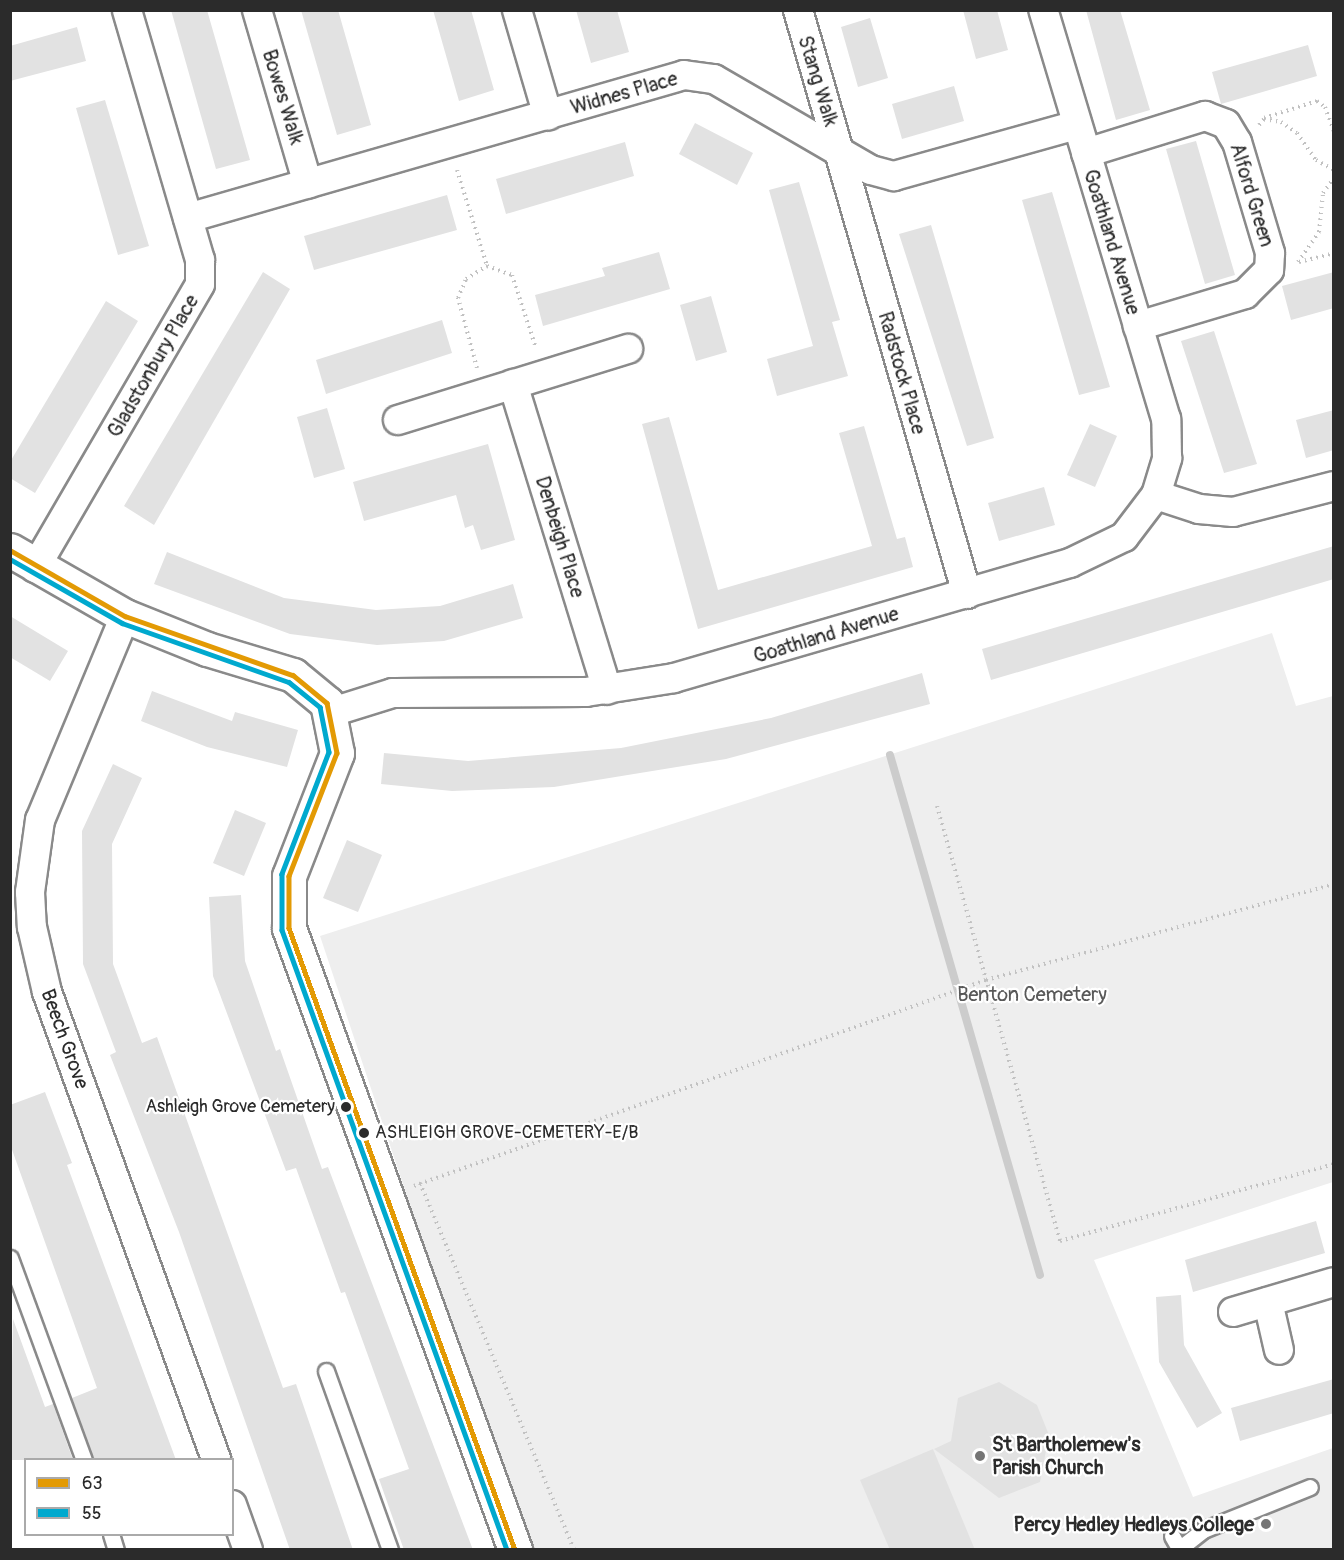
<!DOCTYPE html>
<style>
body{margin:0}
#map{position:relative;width:1344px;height:1560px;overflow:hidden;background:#fff;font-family:Pangolin,sans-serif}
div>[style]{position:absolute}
.built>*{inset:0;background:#eee}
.stream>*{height:8px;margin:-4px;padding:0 4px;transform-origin:4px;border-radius:4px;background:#ccc}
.building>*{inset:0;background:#e2e2e2}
.path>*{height:4px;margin-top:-2px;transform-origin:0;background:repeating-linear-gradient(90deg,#c2c2c2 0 1.5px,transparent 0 6px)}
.roads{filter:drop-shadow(2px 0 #8a8a8a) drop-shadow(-2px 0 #8a8a8a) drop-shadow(0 2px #8a8a8a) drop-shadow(0 -2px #8a8a8a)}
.lane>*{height:15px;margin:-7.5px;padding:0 7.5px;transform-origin:7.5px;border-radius:7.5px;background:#fff}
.street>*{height:28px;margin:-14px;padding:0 14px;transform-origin:14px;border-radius:14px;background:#fff}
.secondary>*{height:33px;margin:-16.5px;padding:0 16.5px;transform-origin:16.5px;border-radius:16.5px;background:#fff}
.bus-1>*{height:4.5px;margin:-2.25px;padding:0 2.25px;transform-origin:2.25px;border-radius:2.25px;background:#e39a04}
.bus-2>*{height:4.5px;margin:-2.25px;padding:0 2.25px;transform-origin:2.25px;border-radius:2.25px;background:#00a9ce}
.dots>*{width:16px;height:16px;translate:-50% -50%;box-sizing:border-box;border:3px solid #fff;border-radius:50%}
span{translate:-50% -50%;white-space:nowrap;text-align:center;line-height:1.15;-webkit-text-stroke:4.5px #fff;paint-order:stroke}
.bus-label{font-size:18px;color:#2b2b2b}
.right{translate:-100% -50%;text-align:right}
.left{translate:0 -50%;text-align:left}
.street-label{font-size:20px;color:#2b2b2b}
.park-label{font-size:20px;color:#585858}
.poi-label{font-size:20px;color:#2b2b2b;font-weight:700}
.frame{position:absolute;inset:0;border:12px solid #2b2b2b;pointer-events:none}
.legend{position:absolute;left:24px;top:1458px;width:210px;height:78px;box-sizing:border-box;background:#fff;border:2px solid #aaa;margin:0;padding:8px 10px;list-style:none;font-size:18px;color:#2b2b2b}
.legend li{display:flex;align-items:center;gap:12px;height:30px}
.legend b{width:30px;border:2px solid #aaa}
</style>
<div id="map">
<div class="built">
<div style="clip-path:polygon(1272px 633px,1296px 706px,1333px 696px,1333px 1182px,1094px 1260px,1193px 1497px,1333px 1448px,1333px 1549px,525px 1549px,320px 936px)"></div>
</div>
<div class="stream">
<div style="left:890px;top:755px;width:541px;rotate:73.91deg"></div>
</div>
<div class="building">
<div style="clip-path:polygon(171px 10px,207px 10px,250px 160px,216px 169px)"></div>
<div style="clip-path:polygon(301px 10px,338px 10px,371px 125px,337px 135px)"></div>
<div style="clip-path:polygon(433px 10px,471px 10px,494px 90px,459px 101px)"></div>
<div style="clip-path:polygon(576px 10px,617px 10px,629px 52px,591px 63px)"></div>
<div style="clip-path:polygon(963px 10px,997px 10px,1008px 50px,976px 59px)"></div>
<div style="clip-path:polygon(1086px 10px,1120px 10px,1150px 110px,1116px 120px)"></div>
<div style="clip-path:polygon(870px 18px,888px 78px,858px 87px,841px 27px)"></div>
<div style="clip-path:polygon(77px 27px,86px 61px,10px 81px,10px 46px)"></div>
<div style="clip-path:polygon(1308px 45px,1317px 76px,1221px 104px,1212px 72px)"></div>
<div style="clip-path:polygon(954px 86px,964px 121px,902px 139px,892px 104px)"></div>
<div style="clip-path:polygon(105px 100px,149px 246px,118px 255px,76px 108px)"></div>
<div style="clip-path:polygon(695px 123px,753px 153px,737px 185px,679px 154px)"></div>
<div style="clip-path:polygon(1196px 141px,1235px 275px,1205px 284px,1166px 149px)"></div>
<div style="clip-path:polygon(625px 142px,634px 176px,506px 214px,496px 179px)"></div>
<div style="clip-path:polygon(799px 182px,840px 320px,832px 322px,848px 376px,777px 396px,767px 359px,813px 346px,769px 190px)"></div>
<div style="clip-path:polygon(1052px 192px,1110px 387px,1079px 395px,1022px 200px)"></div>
<div style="clip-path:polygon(447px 195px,457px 230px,314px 270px,304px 236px)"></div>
<div style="clip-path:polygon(931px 225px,994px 438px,967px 446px,899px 234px)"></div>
<div style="clip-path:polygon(659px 252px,670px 289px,543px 326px,535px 295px,605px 276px,602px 268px)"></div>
<div style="clip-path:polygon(263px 272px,290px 289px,154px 525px,124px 506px)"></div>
<div style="clip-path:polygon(1334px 272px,1334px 308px,1291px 320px,1282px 286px)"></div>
<div style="clip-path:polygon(711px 296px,727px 352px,696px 361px,680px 305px)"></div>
<div style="clip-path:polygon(106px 301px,138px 321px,35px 493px,10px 478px,10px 462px)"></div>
<div style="clip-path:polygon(442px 320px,452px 353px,326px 394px,316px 360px)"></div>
<div style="clip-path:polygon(1214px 331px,1257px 464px,1224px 473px,1181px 341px)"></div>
<div style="clip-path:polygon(327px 408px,345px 469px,314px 478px,297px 417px)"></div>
<div style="clip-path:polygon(1334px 410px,1334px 450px,1306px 458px,1296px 420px)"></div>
<div style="clip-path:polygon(669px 417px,718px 590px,872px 546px,839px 433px,864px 426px,897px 539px,905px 537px,913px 567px,698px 629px,642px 424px)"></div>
<div style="clip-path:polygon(1090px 424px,1117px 436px,1095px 487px,1067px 475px)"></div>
<div style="clip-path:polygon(488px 444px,515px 540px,481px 550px,473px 525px,465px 528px,456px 495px,364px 521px,353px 482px)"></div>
<div style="clip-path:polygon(1044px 487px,1055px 525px,999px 541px,988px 503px)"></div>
<div style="clip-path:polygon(1334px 546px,1334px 579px,991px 680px,982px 649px)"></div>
<div style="clip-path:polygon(167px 552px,284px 598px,376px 610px,440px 606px,513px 584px,523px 618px,444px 641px,377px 645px,290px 634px,154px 584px)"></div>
<div style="clip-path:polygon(10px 616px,68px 651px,50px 681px,10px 657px)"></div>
<div style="clip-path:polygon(922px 673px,930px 704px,726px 759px,554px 787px,452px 791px,381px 784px,384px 753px,468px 761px,621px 748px,771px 718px)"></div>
<div style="clip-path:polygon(152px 691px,232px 721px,235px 712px,298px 730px,287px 767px,207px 747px,141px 721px)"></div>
<div style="clip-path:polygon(113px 764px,142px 778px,112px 844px,113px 964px,142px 1043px,157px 1037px,283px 1388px,296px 1384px,353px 1550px,290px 1550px,179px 1232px,110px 1055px,116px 1052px,83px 964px,82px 831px)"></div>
<div style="clip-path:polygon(235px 810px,266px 823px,244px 876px,213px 863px)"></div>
<div style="clip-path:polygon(347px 840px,382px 855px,358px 912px,323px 898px)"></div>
<div style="clip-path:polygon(241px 895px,245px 961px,276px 1051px,280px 1049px,322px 1169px,328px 1167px,473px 1550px,404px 1550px,379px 1479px,409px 1469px,345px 1292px,341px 1293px,296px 1168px,286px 1171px,213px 976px,209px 897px)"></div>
<div style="clip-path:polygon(45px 1092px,72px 1163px,67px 1165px,176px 1460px,93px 1460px,72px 1398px,97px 1388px,10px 1144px,10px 1105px)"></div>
<div style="clip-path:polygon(1316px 1221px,1325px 1253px,1193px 1292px,1185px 1260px)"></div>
<div style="clip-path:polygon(1181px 1295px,1184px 1345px,1222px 1413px,1197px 1428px,1159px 1362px,1156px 1297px)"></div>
<div style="clip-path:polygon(13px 1319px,45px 1407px,53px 1404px,73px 1460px,10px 1460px)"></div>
<div style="clip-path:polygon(1334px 1379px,1334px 1413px,1240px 1441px,1231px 1408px)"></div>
<div style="clip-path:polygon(999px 1382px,1037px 1405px,1049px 1435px,1040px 1482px,999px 1498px,934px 1449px,951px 1441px,958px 1398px)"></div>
<div style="clip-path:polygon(933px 1449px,975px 1550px,890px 1550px,860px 1480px)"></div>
</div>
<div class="path">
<div style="left:1264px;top:118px;width:56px;rotate:-17.8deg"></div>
<div style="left:1317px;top:101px;width:10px;rotate:37deg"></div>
<div style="left:1325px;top:107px;width:27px;rotate:70deg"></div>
<div style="left:1259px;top:125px;width:8px;rotate:-50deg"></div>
<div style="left:1264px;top:119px;width:17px;rotate:10deg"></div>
<div style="left:1281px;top:122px;width:19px;rotate:35deg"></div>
<div style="left:1297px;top:133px;width:33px;rotate:55deg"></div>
<div style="left:1316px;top:160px;width:21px;rotate:29deg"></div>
<div style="left:457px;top:170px;width:101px;rotate:72.6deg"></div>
<div style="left:1298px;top:262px;width:37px;rotate:-55deg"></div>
<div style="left:1319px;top:232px;width:39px;rotate:-84deg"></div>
<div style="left:1323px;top:193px;width:19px;rotate:-54deg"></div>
<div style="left:1299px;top:262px;width:36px;rotate:-14deg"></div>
<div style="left:477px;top:368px;width:73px;rotate:-105.2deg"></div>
<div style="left:458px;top:298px;width:21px;rotate:-67deg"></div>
<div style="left:466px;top:279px;width:25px;rotate:-32deg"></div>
<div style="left:487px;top:266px;width:27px;rotate:20deg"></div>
<div style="left:512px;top:275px;width:77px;rotate:71.8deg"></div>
<div style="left:937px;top:806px;width:452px;rotate:74.2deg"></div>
<div style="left:1060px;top:1241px;width:285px;rotate:-15.7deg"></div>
<div style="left:420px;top:1183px;width:398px;rotate:67.2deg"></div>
<div style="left:414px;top:1186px;width:608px;rotate:-19.81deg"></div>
<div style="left:986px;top:980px;width:361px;rotate:-15.4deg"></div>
</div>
<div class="roads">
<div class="lane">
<div style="left:10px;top:1258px;width:215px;rotate:69.9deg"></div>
<div style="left:326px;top:1371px;width:190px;rotate:70.3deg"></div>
<div style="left:111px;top:1534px;width:17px;rotate:73deg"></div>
<div style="left:1172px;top:1536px;width:16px;rotate:60deg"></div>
<div style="left:1179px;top:1549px;width:31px;rotate:-38deg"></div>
<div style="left:1203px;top:1530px;width:115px;rotate:-21.9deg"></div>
</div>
<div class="street">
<div style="left:257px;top:10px;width:181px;rotate:73.7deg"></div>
<div style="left:517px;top:10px;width:110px;rotate:73.7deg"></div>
<div style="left:798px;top:10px;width:608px;rotate:73.86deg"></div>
<div style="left:1086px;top:153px;width:125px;rotate:-17.3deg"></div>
<div style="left:1205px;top:116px;width:22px;rotate:21deg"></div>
<div style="left:1226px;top:124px;width:21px;rotate:59deg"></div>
<div style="left:1237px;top:142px;width:116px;rotate:73.4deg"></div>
<div style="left:1270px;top:253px;width:17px;rotate:93deg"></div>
<div style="left:1269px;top:270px;width:34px;rotate:135deg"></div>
<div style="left:1245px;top:294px;width:112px;rotate:163.3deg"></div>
<div style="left:188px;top:218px;width:516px;rotate:-16.08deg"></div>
<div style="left:684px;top:75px;width:30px;rotate:8deg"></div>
<div style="left:714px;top:79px;width:181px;rotate:30.1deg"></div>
<div style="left:871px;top:170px;width:24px;rotate:15deg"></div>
<div style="left:894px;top:176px;width:190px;rotate:-15.6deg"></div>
<div style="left:513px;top:384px;width:320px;rotate:72.9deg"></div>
<div style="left:398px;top:420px;width:241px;rotate:-17.2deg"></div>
<div style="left:1156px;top:495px;width:45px;rotate:18deg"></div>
<div style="left:1199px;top:509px;width:34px;rotate:5deg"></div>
<div style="left:1233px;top:512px;width:104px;rotate:-14.4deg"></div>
<div style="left:35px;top:568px;width:328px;rotate:-59.8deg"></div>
<div style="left:200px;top:284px;width:24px;rotate:-90deg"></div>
<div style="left:200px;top:260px;width:260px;rotate:-106.3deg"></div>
<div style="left:125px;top:616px;width:221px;rotate:112.6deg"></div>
<div style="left:40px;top:820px;width:73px;rotate:97.9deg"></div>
<div style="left:30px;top:892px;width:35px;rotate:87deg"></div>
<div style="left:32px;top:927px;width:67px;rotate:77deg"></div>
<div style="left:47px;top:992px;width:498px;rotate:70.1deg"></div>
<div style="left:332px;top:712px;width:64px;rotate:-17.3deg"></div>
<div style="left:393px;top:693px;width:193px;rotate:-0.3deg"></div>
<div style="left:586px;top:692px;width:89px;rotate:-9deg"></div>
<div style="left:674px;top:678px;width:412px;rotate:-16.2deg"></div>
<div style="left:1070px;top:563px;width:60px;rotate:-25.7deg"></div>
<div style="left:1124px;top:537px;width:53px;rotate:-52.7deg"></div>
<div style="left:1156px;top:495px;width:39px;rotate:-73deg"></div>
<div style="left:1167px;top:458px;width:39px;rotate:-91deg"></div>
<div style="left:1166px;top:419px;width:427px;rotate:-106.7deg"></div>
<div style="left:1268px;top:1302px;width:49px;rotate:77.1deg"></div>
<div style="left:1233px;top:1312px;width:105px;rotate:-16.5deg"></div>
<div style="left:232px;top:1505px;width:48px;rotate:70.4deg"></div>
</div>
<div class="secondary">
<div style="left:10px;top:550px;width:133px;rotate:29.9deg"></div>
<div style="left:125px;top:616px;width:88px;rotate:21.9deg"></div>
<div style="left:207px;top:649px;width:90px;rotate:16.8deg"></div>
<div style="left:293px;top:675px;width:44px;rotate:39.5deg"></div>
<div style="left:327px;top:703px;width:51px;rotate:78.7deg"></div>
<div style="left:337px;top:753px;width:132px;rotate:111.3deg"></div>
<div style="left:289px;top:876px;width:52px;rotate:90deg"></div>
<div style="left:289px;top:928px;width:662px;rotate:70.03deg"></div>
</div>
</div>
<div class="bus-1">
<div style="left:10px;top:550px;width:133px;rotate:29.9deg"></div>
<div style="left:125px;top:616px;width:178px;rotate:19.4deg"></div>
<div style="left:293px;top:675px;width:44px;rotate:39.5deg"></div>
<div style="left:327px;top:703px;width:51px;rotate:78.7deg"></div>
<div style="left:337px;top:753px;width:132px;rotate:111.3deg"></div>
<div style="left:289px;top:876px;width:52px;rotate:90deg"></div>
<div style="left:289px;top:928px;width:662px;rotate:70.03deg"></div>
</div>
<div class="bus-2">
<div style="left:10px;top:559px;width:129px;rotate:29.7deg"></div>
<div style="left:122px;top:623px;width:177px;rotate:19.5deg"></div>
<div style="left:289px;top:682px;width:40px;rotate:39deg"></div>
<div style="left:320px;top:707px;width:46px;rotate:78.7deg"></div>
<div style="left:329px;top:752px;width:131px;rotate:111.1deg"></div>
<div style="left:282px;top:874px;width:56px;rotate:90deg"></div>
<div style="left:282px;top:930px;width:660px;rotate:70.05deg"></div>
</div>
<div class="dots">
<div style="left:346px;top:1107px;background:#2b2b2b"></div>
<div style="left:364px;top:1133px;background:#2b2b2b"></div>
<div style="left:980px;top:1456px;background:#757575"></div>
<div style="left:1266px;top:1524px;background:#757575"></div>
</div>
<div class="bus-label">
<span class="right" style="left:335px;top:1107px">Ashleigh Grove Cemetery</span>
<span class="left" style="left:375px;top:1133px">ASHLEIGH GROVE-CEMETERY-E/B</span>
</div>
<div class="street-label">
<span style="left:818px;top:81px;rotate:73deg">Stang Walk</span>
<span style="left:624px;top:93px;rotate:-16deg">Widnes Place</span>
<span style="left:283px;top:97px;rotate:73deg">Bowes Walk</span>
<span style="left:1252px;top:195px;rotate:73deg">Alford Green</span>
<span style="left:1112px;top:242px;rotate:73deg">Goathland Avenue</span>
<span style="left:153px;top:366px;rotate:-60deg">Gladstonbury Place</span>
<span style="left:902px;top:373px;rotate:74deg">Radstock Place</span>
<span style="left:560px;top:537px;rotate:73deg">Denbeigh Place</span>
<span style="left:826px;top:635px;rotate:-17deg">Goathland Avenue</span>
<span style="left:65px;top:1039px;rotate:70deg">Beech Grove</span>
</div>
<div class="park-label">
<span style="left:1032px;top:994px">Benton Cemetery</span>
</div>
<div class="poi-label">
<span class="left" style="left:992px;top:1456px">St Bartholemew's<br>Parish Church</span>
<span class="right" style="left:1254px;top:1524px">Percy Hedley Hedleys College</span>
</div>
<div class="frame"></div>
<ul class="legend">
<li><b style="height:8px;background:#e39a04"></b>63</li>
<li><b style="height:8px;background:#00a9ce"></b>55</li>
</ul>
</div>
